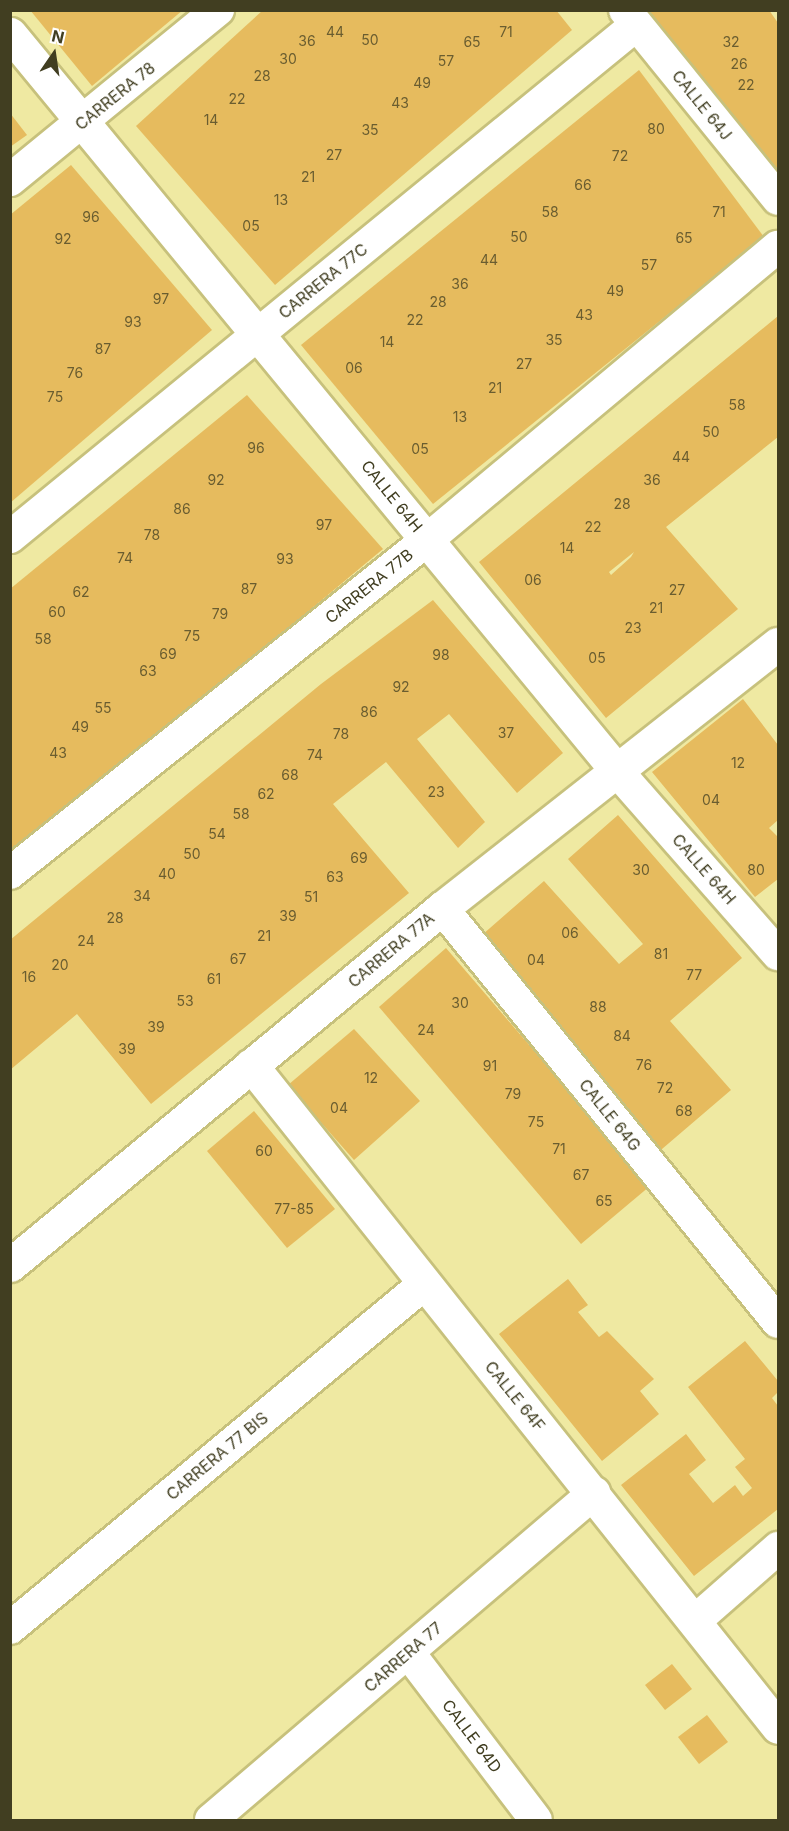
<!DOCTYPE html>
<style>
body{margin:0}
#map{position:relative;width:789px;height:1831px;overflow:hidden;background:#efe9a2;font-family:Inter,sans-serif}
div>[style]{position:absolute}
.building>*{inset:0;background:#e6bb5e}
.roads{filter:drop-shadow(2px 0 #c7c17c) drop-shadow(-2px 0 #c7c17c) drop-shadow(0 2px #c7c17c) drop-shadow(0 -2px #c7c17c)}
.minor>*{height:32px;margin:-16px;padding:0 16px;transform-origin:16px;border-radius:16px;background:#fff}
.tertiary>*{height:33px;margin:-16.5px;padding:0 16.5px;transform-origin:16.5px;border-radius:16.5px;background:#fff}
.secondary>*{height:33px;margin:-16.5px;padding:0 16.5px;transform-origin:16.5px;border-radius:16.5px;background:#fff}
span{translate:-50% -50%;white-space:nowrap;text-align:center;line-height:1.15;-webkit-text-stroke:4.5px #fff;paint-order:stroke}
.number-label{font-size:14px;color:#6a5d30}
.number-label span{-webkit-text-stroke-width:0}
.street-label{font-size:16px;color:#413e21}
.frame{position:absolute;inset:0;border:12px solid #413e21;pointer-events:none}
.north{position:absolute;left:24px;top:24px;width:60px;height:60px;-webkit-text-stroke:4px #fff;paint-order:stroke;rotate:13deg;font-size:16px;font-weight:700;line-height:24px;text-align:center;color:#413e21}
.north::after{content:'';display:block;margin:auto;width:21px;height:27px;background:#413e21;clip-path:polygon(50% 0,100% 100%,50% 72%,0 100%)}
</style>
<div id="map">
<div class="building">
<div style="clip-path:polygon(30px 10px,183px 10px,92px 86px)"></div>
<div style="clip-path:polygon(263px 10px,556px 10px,572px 30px,275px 285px,136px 126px)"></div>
<div style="clip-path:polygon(641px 10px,769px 10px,778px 23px,778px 173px)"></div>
<div style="clip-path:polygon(639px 70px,764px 237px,433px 504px,301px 345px)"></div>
<div style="clip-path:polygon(10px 113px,27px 135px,10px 147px)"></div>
<div style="clip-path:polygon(71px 165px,212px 330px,10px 503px,10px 215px)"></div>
<div style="clip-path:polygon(evenodd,778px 316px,778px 437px,666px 527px,738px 609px,606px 718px,479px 562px,778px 316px,634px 552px,631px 557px,611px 575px,609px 572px,634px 552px)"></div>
<div style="clip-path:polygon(247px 395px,383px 549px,10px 860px,10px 589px)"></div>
<div style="clip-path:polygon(433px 600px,563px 753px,517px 793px,449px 714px,417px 739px,485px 822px,458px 848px,386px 762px,333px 804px,409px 893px,151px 1104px,77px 1014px,10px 1070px,10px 940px,321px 684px)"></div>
<div style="clip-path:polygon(743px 699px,778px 745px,778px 820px,769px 828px,778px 837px,778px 879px,755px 897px,652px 772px)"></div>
<div style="clip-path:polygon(618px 815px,742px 958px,670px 1021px,731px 1090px,655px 1155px,482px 935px,544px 881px,619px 964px,643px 944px,568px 859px)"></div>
<div style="clip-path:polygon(446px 948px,650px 1186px,581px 1244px,379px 1007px)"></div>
<div style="clip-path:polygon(354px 1029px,420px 1101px,354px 1160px,288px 1085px)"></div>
<div style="clip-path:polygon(254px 1111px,335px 1209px,287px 1248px,207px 1151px)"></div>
<div style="clip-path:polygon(568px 1279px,588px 1305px,578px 1312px,599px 1337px,607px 1331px,654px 1379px,640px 1391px,659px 1414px,602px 1461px,499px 1334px)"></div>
<div style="clip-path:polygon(745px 1341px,778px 1381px,778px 1392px,772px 1398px,778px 1406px,778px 1509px,694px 1576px,621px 1485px,686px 1434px,706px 1460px,689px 1474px,713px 1503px,735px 1485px,743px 1496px,752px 1488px,735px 1467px,745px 1459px,688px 1387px)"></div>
<div style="clip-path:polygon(672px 1664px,692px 1689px,665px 1710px,645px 1685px)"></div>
<div style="clip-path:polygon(707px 1715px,728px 1742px,699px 1764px,678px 1737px)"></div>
</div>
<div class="roads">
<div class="minor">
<div style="left:625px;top:10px;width:243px;rotate:51deg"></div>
<div style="left:10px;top:180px;width:269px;rotate:-39.3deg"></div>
<div style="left:10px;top:537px;width:809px;rotate:-39.28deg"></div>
<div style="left:617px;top:771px;width:244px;rotate:48.7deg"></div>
<div style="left:10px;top:873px;width:534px;rotate:-38.61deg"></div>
<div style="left:427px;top:540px;width:457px;rotate:-39.9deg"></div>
<div style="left:442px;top:908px;width:533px;rotate:50.94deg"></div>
<div style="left:695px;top:1621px;width:111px;rotate:-41.3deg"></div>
<div style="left:10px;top:1628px;width:538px;rotate:-39.72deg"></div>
<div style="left:408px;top:1652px;width:211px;rotate:52.7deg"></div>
<div style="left:211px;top:1820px;width:504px;rotate:-40.49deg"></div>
</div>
<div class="tertiary">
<div style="left:10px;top:34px;width:955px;rotate:50.52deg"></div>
<div style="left:251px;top:1065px;width:846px;rotate:51.48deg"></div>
</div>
<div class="secondary">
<div style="left:10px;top:1265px;width:560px;rotate:-39.57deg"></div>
<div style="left:442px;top:908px;width:427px;rotate:-38.2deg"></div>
</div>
</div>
<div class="number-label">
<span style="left:335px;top:32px">44</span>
<span style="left:506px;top:32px">71</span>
<span style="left:370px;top:40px">50</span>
<span style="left:307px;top:41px">36</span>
<span style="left:472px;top:42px">65</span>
<span style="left:731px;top:42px">32</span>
<span style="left:288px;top:59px">30</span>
<span style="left:446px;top:61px">57</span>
<span style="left:739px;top:64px">26</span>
<span style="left:262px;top:76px">28</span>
<span style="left:422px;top:83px">49</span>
<span style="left:746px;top:85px">22</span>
<span style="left:237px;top:99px">22</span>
<span style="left:400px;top:103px">43</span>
<span style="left:211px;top:120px">14</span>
<span style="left:656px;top:129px">80</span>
<span style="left:370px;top:130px">35</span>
<span style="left:334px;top:155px">27</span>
<span style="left:620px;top:156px">72</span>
<span style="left:308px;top:177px">21</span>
<span style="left:583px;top:185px">66</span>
<span style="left:281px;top:200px">13</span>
<span style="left:550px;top:212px">58</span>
<span style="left:719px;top:212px">71</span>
<span style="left:91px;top:217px">96</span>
<span style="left:251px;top:226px">05</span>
<span style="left:519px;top:237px">50</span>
<span style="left:684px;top:238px">65</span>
<span style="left:63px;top:239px">92</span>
<span style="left:489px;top:260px">44</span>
<span style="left:649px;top:265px">57</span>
<span style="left:460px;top:284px">36</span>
<span style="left:615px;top:291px">49</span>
<span style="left:161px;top:299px">97</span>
<span style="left:438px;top:302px">28</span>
<span style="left:584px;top:315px">43</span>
<span style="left:415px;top:320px">22</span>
<span style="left:133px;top:322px">93</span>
<span style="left:554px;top:340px">35</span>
<span style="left:387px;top:342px">14</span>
<span style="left:103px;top:349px">87</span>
<span style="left:524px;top:364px">27</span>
<span style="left:354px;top:368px">06</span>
<span style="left:75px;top:373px">76</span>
<span style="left:495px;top:388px">21</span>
<span style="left:55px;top:397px">75</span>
<span style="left:737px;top:405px">58</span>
<span style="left:460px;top:417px">13</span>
<span style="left:711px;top:432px">50</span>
<span style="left:256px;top:448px">96</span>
<span style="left:420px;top:449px">05</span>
<span style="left:681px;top:457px">44</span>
<span style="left:216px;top:480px">92</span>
<span style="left:652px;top:480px">36</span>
<span style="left:622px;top:504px">28</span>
<span style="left:182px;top:509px">86</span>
<span style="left:324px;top:525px">97</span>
<span style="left:593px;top:527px">22</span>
<span style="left:152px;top:535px">78</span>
<span style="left:567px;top:548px">14</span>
<span style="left:125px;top:558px">74</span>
<span style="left:285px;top:559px">93</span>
<span style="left:533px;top:580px">06</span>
<span style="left:249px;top:589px">87</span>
<span style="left:677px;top:590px">27</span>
<span style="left:81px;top:592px">62</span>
<span style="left:656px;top:608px">21</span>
<span style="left:57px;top:612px">60</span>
<span style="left:220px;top:614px">79</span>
<span style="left:633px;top:628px">23</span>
<span style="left:192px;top:636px">75</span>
<span style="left:43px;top:639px">58</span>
<span style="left:168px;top:654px">69</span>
<span style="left:441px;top:655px">98</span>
<span style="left:597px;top:658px">05</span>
<span style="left:148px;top:671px">63</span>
<span style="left:401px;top:687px">92</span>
<span style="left:103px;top:708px">55</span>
<span style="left:369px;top:712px">86</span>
<span style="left:80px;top:727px">49</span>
<span style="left:506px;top:733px">37</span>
<span style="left:341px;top:734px">78</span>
<span style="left:58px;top:753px">43</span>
<span style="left:315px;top:755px">74</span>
<span style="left:738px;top:763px">12</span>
<span style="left:290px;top:775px">68</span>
<span style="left:436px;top:792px">23</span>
<span style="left:266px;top:794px">62</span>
<span style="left:711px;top:800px">04</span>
<span style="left:241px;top:814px">58</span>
<span style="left:217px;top:834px">54</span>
<span style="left:192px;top:854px">50</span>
<span style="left:359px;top:858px">69</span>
<span style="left:641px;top:870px">30</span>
<span style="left:756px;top:870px">80</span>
<span style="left:167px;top:874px">40</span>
<span style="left:335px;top:877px">63</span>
<span style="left:142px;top:896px">34</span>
<span style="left:311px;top:897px">51</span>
<span style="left:288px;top:916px">39</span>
<span style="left:115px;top:918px">28</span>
<span style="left:570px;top:933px">06</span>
<span style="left:264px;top:936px">21</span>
<span style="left:86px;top:941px">24</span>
<span style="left:661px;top:954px">81</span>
<span style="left:238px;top:959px">67</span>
<span style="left:536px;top:960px">04</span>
<span style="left:60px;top:965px">20</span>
<span style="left:694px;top:975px">77</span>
<span style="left:29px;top:977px">16</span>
<span style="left:214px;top:979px">61</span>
<span style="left:185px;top:1001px">53</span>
<span style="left:460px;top:1003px">30</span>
<span style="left:598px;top:1007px">88</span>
<span style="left:156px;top:1027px">39</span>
<span style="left:426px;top:1030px">24</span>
<span style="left:622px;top:1036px">84</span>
<span style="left:127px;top:1049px">39</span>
<span style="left:644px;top:1065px">76</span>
<span style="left:490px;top:1066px">91</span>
<span style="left:371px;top:1078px">12</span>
<span style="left:665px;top:1088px">72</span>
<span style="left:513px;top:1094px">79</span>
<span style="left:339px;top:1108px">04</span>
<span style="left:684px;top:1111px">68</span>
<span style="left:536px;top:1122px">75</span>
<span style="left:559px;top:1149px">71</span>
<span style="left:264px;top:1151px">60</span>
<span style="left:581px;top:1175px">67</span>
<span style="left:604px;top:1201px">65</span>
<span style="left:294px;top:1209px">77-85</span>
</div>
<div class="street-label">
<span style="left:115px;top:96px;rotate:-39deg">CARRERA 78</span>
<span style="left:702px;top:105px;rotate:51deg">CALLE 64J</span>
<span style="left:323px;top:281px;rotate:-39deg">CARRERA 77C</span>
<span style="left:392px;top:496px;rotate:51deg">CALLE 64H</span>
<span style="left:369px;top:586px;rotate:-39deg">CARRERA 77B</span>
<span style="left:704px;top:869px;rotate:49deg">CALLE 64H</span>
<span style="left:391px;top:950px;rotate:-40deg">CARRERA 77A</span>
<span style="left:610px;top:1115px;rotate:51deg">CALLE 64G</span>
<span style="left:515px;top:1396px;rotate:51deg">CALLE 64F</span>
<span style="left:217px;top:1456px;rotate:-40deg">CARRERA 77 BIS</span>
<span style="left:403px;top:1657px;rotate:-41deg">CARRERA 77</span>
<span style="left:472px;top:1736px;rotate:53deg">CALLE 64D</span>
</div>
<div class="frame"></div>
<div class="north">N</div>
</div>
